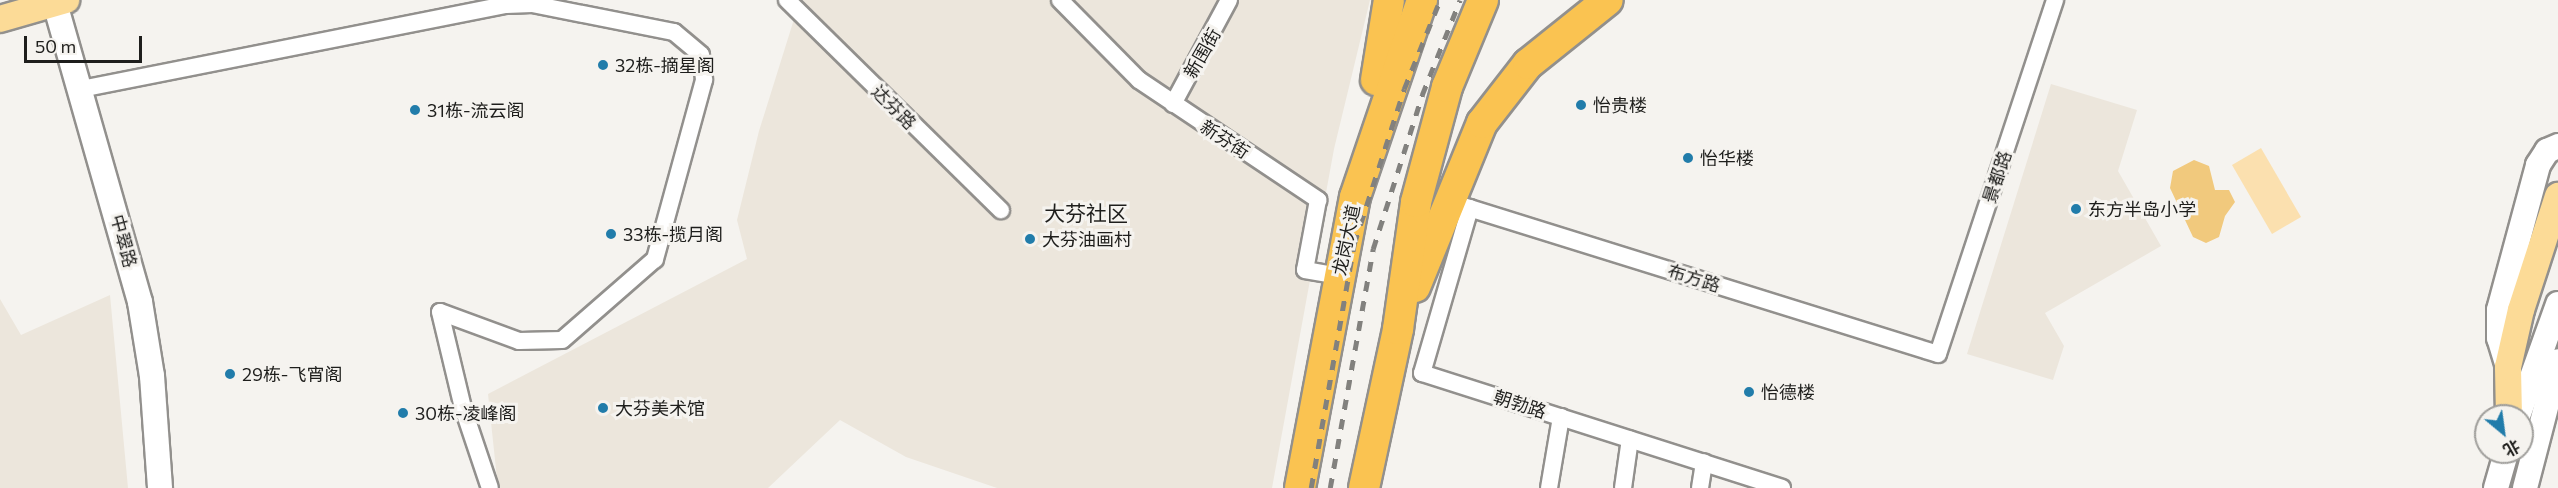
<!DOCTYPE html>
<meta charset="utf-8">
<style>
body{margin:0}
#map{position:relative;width:2558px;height:488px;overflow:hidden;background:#f5f3ef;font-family:Commissioner,"Noto Sans SC",sans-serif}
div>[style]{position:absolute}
.built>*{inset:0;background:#ece6dc}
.green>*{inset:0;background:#fbe0af}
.water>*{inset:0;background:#f1c97d}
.roads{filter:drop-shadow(2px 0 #92908d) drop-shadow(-2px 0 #92908d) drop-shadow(0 2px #92908d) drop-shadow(0 -2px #92908d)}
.street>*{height:16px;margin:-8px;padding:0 8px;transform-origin:8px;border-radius:8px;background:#fff}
.secondary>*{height:24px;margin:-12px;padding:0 12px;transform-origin:12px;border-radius:12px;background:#fff}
.primary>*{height:26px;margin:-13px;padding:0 13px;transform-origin:13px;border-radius:13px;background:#fcdb97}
.highway>*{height:30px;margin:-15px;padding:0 15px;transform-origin:15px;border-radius:15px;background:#fac351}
.rail>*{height:4.5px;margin-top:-2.25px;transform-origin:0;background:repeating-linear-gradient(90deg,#82817e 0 10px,transparent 0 20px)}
.dots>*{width:16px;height:16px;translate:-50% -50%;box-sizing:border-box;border:3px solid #f5f3ef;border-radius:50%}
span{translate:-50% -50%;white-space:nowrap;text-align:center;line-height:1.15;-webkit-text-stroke:6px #f5f3ef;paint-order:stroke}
.street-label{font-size:18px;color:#1e1e1c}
.poi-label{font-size:18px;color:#1e1e1c}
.left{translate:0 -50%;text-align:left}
.quarter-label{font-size:21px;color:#1e1e1c}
.north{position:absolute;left:2474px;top:404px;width:60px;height:60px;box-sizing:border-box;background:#f5f3ef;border:2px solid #9f9e9b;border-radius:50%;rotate:151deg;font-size:16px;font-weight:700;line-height:24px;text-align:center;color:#1e1e1c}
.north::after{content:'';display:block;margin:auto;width:21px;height:27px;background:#217caa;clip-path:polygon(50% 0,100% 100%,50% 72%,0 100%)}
.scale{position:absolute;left:24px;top:36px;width:118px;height:27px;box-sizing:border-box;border:3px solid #1e1e1c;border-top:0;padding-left:8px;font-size:18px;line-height:21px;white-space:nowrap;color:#1e1e1c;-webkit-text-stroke:4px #f5f3ef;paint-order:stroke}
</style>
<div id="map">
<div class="built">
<div style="clip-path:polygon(800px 0,1370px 0,1334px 149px,1272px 488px,997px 488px,906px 457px,840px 420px,768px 488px,498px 488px,488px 394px,747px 259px,737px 220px,759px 131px)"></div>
<div style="clip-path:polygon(2051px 84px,2137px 110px,2118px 171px,2161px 246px,2045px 313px,2064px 346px,2053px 380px,1967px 354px)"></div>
<div style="clip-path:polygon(110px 295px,128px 488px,0 488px,0 299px,21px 335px)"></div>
</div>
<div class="green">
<div style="clip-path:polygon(2261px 148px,2301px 217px,2272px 234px,2232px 165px)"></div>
</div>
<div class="water">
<div style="clip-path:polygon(2194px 160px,2209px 166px,2215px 190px,2229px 190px,2235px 202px,2225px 216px,2219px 237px,2206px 243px,2193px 237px,2170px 188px,2173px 171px)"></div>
</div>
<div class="roads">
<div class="street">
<div style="left:787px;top:0;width:300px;rotate:44.5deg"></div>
<div style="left:1060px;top:0;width:112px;rotate:45.4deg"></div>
<div style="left:1139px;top:80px;width:216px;rotate:33.8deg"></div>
<div style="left:1318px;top:200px;width:71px;rotate:100.5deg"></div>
<div style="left:1305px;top:270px;width:34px;rotate:10deg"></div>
<div style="left:81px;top:89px;width:433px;rotate:-11.2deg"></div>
<div style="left:506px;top:5px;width:26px;rotate:-2deg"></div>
<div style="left:532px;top:4px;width:145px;rotate:11.2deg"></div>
<div style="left:674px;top:32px;width:35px;rotate:40deg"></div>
<div style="left:701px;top:55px;width:25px;rotate:83deg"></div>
<div style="left:704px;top:80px;width:186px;rotate:105.3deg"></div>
<div style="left:655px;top:259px;width:123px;rotate:138.9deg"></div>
<div style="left:562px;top:340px;width:43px;rotate:178.7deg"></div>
<div style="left:519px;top:341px;width:84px;rotate:-159.8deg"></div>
<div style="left:440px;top:312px;width:99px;rotate:76.5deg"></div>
<div style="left:463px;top:408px;width:84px;rotate:71.4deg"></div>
<div style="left:1173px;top:104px;width:118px;rotate:-61.7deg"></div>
<div style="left:1450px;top:202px;width:511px;rotate:17.3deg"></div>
<div style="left:1938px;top:354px;width:373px;rotate:-71.7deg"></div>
<div style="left:1470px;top:208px;width:172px;rotate:106.2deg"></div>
<div style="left:1422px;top:373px;width:378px;rotate:17.7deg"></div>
<div style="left:1549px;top:488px;width:72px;rotate:-80.4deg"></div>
<div style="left:1623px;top:488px;width:49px;rotate:-81.9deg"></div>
<div style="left:1700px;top:488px;width:26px;rotate:-81deg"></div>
</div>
<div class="secondary">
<div style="left:54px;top:0;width:314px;rotate:74.1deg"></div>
<div style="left:140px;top:302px;width:75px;rotate:80.8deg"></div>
<div style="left:152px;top:376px;width:112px;rotate:85.9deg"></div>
<div style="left:2508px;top:367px;width:30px;rotate:-107deg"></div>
<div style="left:2499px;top:338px;width:28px;rotate:-90deg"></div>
<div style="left:2499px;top:310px;width:150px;rotate:-74.9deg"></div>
<div style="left:2538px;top:165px;width:17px;rotate:-57deg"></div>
<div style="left:2547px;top:151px;width:12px;rotate:-24deg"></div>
<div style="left:2518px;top:416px;width:119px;rotate:-70.3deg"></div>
<div style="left:2496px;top:488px;width:37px;rotate:-74deg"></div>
<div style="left:2525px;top:488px;width:131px;rotate:-75.4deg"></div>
</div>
<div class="primary">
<div style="left:0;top:19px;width:69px;rotate:-16.1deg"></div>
<div style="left:2509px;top:416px;width:49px;rotate:-91.2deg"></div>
<div style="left:2508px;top:367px;width:58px;rotate:-77.2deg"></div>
<div style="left:2521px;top:310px;width:120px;rotate:-72deg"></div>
</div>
<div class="highway">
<div style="left:1376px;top:80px;width:81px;rotate:-80.8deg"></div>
<div style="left:1415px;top:287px;width:177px;rotate:-67.8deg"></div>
<div style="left:1482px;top:123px;width:75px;rotate:-52.1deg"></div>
<div style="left:1528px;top:64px;width:102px;rotate:-38.7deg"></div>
<div style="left:1300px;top:488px;width:296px;rotate:-79.3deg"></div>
<div style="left:1355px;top:197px;width:208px;rotate:-71.2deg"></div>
<div style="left:1364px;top:488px;width:163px;rotate:-77.9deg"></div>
<div style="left:1398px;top:329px;width:128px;rotate:-81.9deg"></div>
<div style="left:1416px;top:202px;width:119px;rotate:-74.9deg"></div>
<div style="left:1447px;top:87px;width:94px;rotate:-67.5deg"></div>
</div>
</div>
<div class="rail">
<div style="left:1311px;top:488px;width:248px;rotate:-80deg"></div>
<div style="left:1354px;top:244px;width:163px;rotate:-72.1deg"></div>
<div style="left:1404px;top:89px;width:96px;rotate:-68deg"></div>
<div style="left:1330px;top:488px;width:243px;rotate:-79.8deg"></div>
<div style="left:1373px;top:249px;width:162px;rotate:-72.3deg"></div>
<div style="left:1422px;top:95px;width:102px;rotate:-68.2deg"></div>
</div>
<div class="dots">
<div style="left:603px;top:65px;background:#217caa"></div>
<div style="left:1581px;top:105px;background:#217caa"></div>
<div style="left:415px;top:110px;background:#217caa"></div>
<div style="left:1688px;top:158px;background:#217caa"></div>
<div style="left:2076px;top:209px;background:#217caa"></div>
<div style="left:611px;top:234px;background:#217caa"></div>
<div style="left:1030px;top:239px;background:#217caa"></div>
<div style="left:230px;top:374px;background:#217caa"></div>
<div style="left:1749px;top:392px;background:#217caa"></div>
<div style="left:603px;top:408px;background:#217caa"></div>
<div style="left:403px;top:413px;background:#217caa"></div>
</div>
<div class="street-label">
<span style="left:1202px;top:53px;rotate:-60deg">新围街</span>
<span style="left:894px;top:107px;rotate:45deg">达芬路</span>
<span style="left:1225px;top:139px;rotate:33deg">新芬街</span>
<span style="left:1997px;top:177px;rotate:-72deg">景都路</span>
<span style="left:1346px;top:240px;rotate:-78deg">龙岗大道</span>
<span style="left:124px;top:241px;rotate:75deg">中翠路</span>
<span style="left:1694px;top:278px;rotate:17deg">布方路</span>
<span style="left:1520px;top:404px;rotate:18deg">朝勃路</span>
</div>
<div class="poi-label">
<span class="left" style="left:615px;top:65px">32栋-摘星阁</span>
<span class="left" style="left:1593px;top:105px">怡贵楼</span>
<span class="left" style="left:427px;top:110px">31栋-流云阁</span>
<span class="left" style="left:1700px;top:158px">怡华楼</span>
<span class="left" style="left:2088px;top:209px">东方半岛小学</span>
<span class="left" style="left:623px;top:234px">33栋-揽月阁</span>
<span class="left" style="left:1042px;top:239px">大芬油画村</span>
<span class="left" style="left:242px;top:374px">29栋-飞宵阁</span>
<span class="left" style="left:1761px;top:392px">怡德楼</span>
<span class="left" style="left:615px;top:408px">大芬美术馆</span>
<span class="left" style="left:415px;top:413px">30栋-凌峰阁</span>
</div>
<div class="quarter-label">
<span style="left:1086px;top:213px">大芬社区</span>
</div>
<div class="north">北</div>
<div class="scale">50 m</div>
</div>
